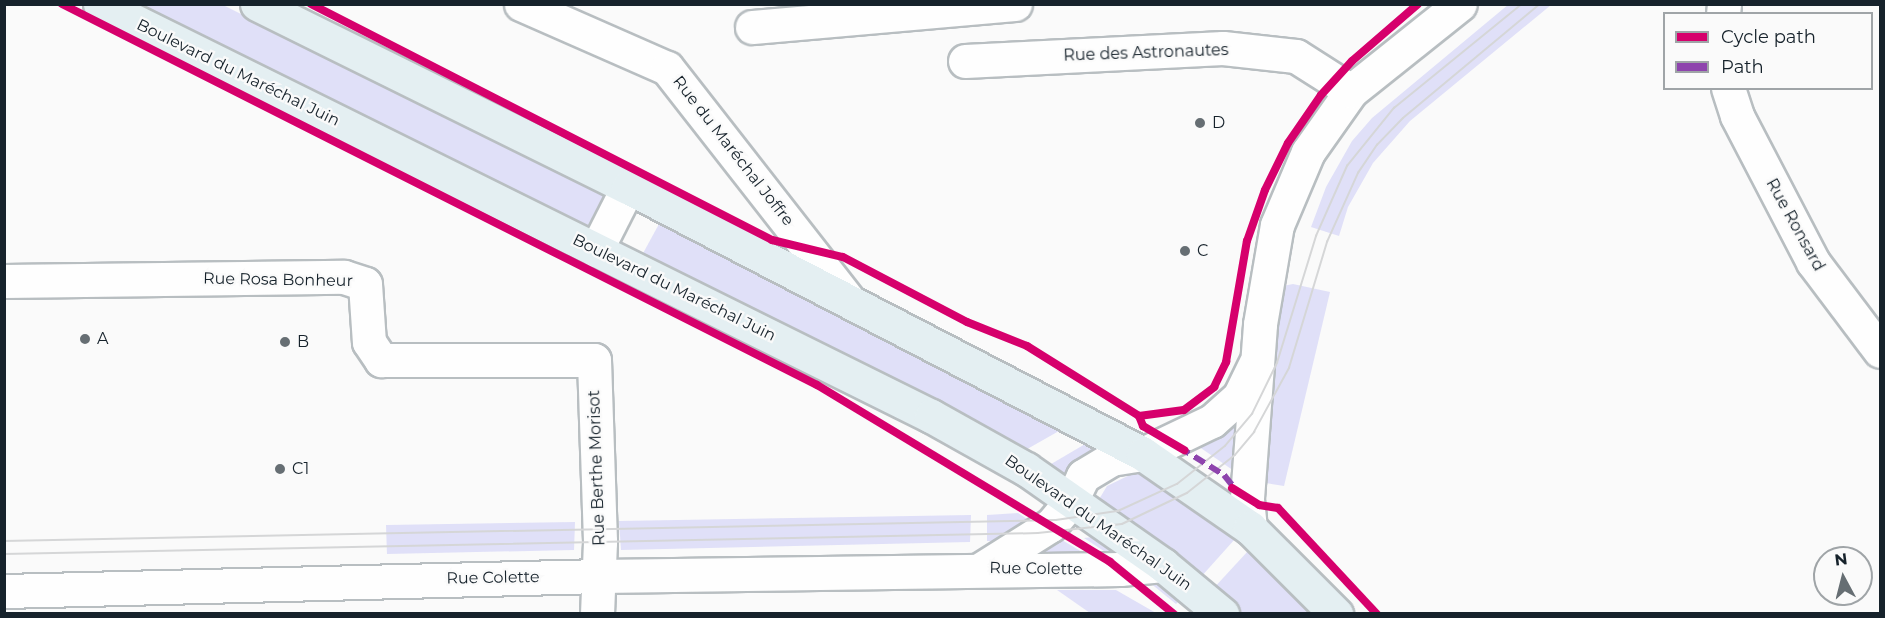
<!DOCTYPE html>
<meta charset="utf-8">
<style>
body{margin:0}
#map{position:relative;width:1885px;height:618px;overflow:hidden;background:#fafafa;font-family:Montserrat,sans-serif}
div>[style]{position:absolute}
.green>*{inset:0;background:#e0e0f8}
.roads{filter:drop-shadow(2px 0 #b8bec1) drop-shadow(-2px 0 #b8bec1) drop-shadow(0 2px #b8bec1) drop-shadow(0 -2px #b8bec1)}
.minor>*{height:33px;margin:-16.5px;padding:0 16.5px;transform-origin:16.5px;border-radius:16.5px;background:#fefefe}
.major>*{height:33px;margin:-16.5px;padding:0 16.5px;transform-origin:16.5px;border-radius:16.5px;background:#e4eff2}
.tram>*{height:1.5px;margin:-0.75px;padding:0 0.75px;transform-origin:0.75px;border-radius:0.75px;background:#d5d6d7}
.quiet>*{height:6px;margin-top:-3px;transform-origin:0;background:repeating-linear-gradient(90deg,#8e44ad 0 12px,transparent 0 18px)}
.cycleway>*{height:8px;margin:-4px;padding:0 4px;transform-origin:4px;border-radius:4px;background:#d6006c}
.dots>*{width:16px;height:16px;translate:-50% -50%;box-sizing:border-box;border:3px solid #fafafa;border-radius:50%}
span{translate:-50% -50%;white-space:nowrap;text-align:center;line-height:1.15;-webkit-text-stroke:4.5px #fafafa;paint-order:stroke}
.street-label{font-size:16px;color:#16222b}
.poi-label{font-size:16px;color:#16222b}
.left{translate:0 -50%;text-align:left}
.frame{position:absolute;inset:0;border:6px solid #16222b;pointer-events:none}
.legend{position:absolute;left:1663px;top:12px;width:210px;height:78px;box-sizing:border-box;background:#fafafa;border:2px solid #9fa4a7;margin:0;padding:8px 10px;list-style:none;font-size:18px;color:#16222b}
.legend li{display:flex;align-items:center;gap:12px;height:30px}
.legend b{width:30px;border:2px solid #9fa4a7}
.north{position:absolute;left:1813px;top:546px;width:60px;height:60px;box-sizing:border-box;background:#fafafa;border:2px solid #9fa4a7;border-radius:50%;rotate:353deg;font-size:16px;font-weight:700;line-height:24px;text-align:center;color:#16222b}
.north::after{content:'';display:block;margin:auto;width:21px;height:27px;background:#666e73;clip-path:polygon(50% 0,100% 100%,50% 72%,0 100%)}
</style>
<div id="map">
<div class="green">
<div style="clip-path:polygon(1509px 4px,1551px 5px,1410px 121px,1373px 163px,1348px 207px,1339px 236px,1311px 227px,1326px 187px,1352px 141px,1372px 118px)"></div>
<div style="clip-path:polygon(133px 5px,223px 5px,609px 198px,592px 233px)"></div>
<div style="clip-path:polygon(659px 224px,1066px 427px,1022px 452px,641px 257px)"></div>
<div style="clip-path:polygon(1293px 284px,1330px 292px,1284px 486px,1259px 482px,1269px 364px,1283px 286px)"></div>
<div style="clip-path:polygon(1246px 400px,1237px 473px,1195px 444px)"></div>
<div style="clip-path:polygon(1092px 440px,1106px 451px,1059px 476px,1046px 467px)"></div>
<div style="clip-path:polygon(1136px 472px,1145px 473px,1192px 504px,1235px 539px,1200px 578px,1098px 501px,1107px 486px)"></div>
<div style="clip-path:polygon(1018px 513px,1030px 521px,999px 541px,987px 541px,987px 515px)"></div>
<div style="clip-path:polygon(971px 515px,970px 542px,621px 550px,619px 521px)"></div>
<div style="clip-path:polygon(575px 522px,574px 550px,387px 554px,386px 525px)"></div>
<div style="clip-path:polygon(1093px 537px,1121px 556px,1119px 561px,1084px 538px)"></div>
<div style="clip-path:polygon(1049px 539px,1062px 540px,1099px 562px,1016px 558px)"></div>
<div style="clip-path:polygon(1248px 551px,1301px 592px,1318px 613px,1240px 613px,1212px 590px)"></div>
<div style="clip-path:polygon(1144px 578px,1160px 583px,1181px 599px,1176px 604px)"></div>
<div style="clip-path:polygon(1057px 590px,1116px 590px,1156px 613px,1090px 613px)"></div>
</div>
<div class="roads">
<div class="minor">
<div style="left:521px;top:4px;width:159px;rotate:23.7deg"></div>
<div style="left:667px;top:68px;width:294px;rotate:52deg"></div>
<div style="left:1723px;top:14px;width:10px;rotate:-84deg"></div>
<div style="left:752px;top:27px;width:264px;rotate:-5deg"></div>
<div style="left:965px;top:61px;width:258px;rotate:-2.9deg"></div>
<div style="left:1223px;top:48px;width:73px;rotate:6.3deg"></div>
<div style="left:1296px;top:56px;width:65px;rotate:32.5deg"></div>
<div style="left:1728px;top:88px;width:29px;rotate:72deg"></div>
<div style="left:1737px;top:116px;width:165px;rotate:62.5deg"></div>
<div style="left:1813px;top:262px;width:111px;rotate:53deg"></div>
<div style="left:596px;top:250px;width:71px;rotate:-63.1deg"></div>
<div style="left:4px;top:281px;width:340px;rotate:-0.7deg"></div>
<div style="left:344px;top:277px;width:22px;rotate:18deg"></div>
<div style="left:365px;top:284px;width:58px;rotate:86.1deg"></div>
<div style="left:369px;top:342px;width:22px;rotate:56deg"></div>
<div style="left:381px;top:360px;width:213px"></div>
<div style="left:594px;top:360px;width:182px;rotate:88.1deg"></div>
<div style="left:600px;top:542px;width:72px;rotate:92.4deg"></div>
<div style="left:1250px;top:528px;width:30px;rotate:-96deg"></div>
<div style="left:1247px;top:498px;width:174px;rotate:-85.7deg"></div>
<div style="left:1260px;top:324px;width:100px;rotate:-80.3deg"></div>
<div style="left:1277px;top:225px;width:79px;rotate:-67deg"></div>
<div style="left:1308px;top:152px;width:75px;rotate:-54.8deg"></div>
<div style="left:1351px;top:91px;width:139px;rotate:-38.6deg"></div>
<div style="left:981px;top:569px;width:83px;rotate:-32.2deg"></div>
<div style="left:1051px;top:525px;width:31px;rotate:-50deg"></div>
<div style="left:1071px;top:501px;width:28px;rotate:-64deg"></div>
<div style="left:1083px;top:476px;width:33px;rotate:-31deg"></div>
<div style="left:1111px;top:459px;width:32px;rotate:-9deg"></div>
<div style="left:1143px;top:454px;width:76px;rotate:-25.6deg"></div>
<div style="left:1212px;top:421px;width:36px;rotate:-42deg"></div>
<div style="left:1239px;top:397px;width:37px;rotate:-64deg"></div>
<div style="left:4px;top:591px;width:596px;rotate:-1.44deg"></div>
<div style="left:600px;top:576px;width:520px;rotate:-0.77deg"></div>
<div style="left:1120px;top:569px;width:43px;rotate:-5.3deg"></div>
</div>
<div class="major">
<div style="left:100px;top:4px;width:928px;rotate:26.37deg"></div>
<div style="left:931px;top:416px;width:109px;rotate:29.2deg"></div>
<div style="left:1026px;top:469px;width:167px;rotate:35deg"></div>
<div style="left:1163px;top:565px;width:77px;rotate:39.7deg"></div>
<div style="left:257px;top:4px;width:414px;rotate:26.3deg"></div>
<div style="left:628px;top:187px;width:580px;rotate:27.4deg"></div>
<div style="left:1143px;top:454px;width:130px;rotate:34.7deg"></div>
<div style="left:1250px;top:528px;width:122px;rotate:45deg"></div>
</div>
</div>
<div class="tram">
<div style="left:4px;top:541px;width:1052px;rotate:-1.14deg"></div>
<div style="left:1056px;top:520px;width:63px;rotate:-8.3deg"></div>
<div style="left:1118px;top:511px;width:65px;rotate:-24.6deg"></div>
<div style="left:1177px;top:484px;width:61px;rotate:-38.4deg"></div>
<div style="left:1225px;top:446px;width:42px;rotate:-49.8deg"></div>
<div style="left:1252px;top:414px;width:57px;rotate:-63.9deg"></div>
<div style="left:1277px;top:363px;width:133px;rotate:-72.9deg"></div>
<div style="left:1316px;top:236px;width:77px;rotate:-66.1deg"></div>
<div style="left:1347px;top:166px;width:75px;rotate:-51deg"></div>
<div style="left:1394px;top:108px;width:165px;rotate:-39.1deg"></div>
<div style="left:4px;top:554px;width:1034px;rotate:-1.16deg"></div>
<div style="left:1038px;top:533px;width:84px;rotate:-6.1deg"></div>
<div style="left:1122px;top:524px;width:72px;rotate:-25.5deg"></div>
<div style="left:1187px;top:493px;width:61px;rotate:-38.4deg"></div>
<div style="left:1235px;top:455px;width:30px;rotate:-50deg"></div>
<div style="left:1254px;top:432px;width:73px;rotate:-61.3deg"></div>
<div style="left:1289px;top:368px;width:132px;rotate:-73.2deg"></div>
<div style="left:1327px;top:242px;width:76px;rotate:-65.8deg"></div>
<div style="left:1358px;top:173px;width:34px;rotate:-56deg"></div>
<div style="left:1377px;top:145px;width:37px;rotate:-46deg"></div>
<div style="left:1403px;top:118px;width:178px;rotate:-39.8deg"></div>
</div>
<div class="quiet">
<div style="left:1179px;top:447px;width:53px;rotate:31.9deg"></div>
<div style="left:1224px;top:475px;width:19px;rotate:51deg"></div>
</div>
<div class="cycleway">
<div style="left:62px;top:4px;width:846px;rotate:26.78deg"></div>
<div style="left:817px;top:385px;width:342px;rotate:31.1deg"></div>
<div style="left:1110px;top:562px;width:82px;rotate:39.1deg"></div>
<div style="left:311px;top:4px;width:518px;rotate:27.11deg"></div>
<div style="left:772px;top:240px;width:73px;rotate:13.5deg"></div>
<div style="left:843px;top:257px;width:140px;rotate:27.7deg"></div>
<div style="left:967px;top:322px;width:65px;rotate:21.8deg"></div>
<div style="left:1027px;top:346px;width:132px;rotate:32deg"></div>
<div style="left:1139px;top:416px;width:11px;rotate:68deg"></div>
<div style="left:1143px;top:426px;width:48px;rotate:30.3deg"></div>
<div style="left:1139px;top:416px;width:45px;rotate:-7.6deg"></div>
<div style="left:1184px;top:410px;width:38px;rotate:-37deg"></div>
<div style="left:1214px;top:387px;width:28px;rotate:-64deg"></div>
<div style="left:1226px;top:362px;width:123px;rotate:-80.2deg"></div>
<div style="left:1247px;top:241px;width:54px;rotate:-70.6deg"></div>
<div style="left:1265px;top:190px;width:52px;rotate:-63.9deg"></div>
<div style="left:1288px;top:143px;width:58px;rotate:-55.5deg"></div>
<div style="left:1321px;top:95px;width:46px;rotate:-47.6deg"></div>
<div style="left:1352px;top:61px;width:87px;rotate:-40.8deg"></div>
<div style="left:1232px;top:488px;width:32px;rotate:32deg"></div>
<div style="left:1259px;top:505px;width:19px;rotate:9deg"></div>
<div style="left:1278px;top:508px;width:145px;rotate:47deg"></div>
</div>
<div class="dots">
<div style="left:1200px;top:123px;background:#666e73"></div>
<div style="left:1185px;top:251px;background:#666e73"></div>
<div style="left:85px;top:339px;background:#666e73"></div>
<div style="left:285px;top:342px;background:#666e73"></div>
<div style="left:280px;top:469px;background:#666e73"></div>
</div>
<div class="street-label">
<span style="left:1146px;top:53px;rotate:-2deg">Rue des Astronautes</span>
<span style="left:238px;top:73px;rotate:26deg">Boulevard du Maréchal Juin</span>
<span style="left:733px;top:151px;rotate:52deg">Rue du Maréchal Joffre</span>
<span style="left:1795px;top:225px;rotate:61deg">Rue Ronsard</span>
<span style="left:278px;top:280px;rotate:1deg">Rue Rosa Bonheur</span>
<span style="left:674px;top:288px;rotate:26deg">Boulevard du Maréchal Juin</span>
<span style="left:597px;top:468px;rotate:-92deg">Rue Berthe Morisot</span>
<span style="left:1098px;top:523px;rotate:35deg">Boulevard du Maréchal Juin</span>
<span style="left:1036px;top:569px;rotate:1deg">Rue Colette</span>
<span style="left:493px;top:578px;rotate:-1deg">Rue Colette</span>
</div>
<div class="poi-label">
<span class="left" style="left:1212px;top:123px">D</span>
<span class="left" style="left:1197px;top:251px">C</span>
<span class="left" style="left:97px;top:339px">A</span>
<span class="left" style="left:297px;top:342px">B</span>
<span class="left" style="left:292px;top:469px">C1</span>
</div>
<div class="frame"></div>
<ul class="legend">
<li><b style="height:8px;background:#d6006c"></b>Cycle path</li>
<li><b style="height:8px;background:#8e44ad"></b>Path</li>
</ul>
<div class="north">N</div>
</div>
